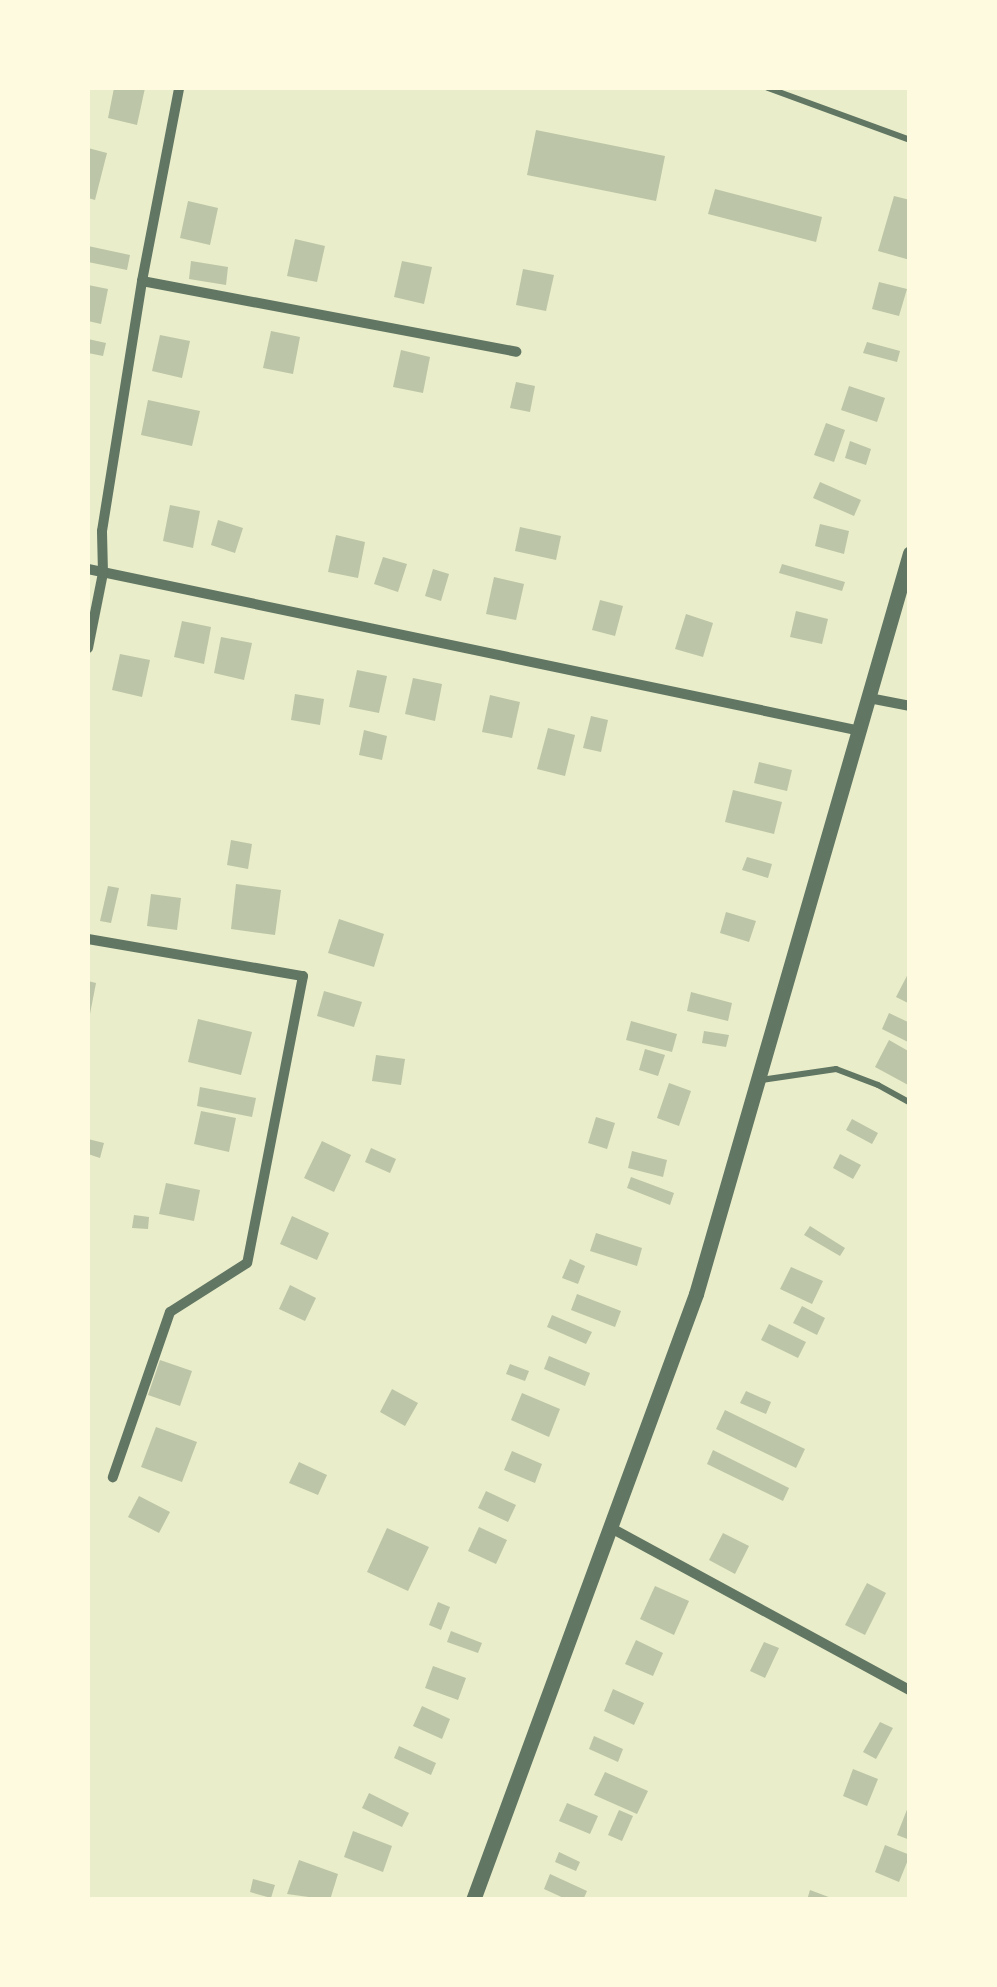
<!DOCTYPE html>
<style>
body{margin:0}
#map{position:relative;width:997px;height:1987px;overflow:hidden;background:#e9edc9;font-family:Rubik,sans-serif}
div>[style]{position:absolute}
.building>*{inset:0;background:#bcc5a7}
.service>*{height:6px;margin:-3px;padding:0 3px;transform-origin:3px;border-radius:3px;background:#617663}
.minor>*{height:10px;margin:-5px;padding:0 5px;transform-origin:5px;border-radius:5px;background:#617663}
.tertiary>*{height:15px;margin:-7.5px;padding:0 7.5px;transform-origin:7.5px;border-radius:7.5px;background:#617663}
span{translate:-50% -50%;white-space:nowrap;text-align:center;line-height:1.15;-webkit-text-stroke:10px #fefae0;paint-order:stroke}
.frame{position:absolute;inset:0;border:90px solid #fefae0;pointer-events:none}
</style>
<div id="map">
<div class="building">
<div style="clip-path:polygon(114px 88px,145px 88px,137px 125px,108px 118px)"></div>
<div style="clip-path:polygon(536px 130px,665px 156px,656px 201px,527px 175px)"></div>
<div style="clip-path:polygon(88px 148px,107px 153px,95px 200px,88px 198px)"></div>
<div style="clip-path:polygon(715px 189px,822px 217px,816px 242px,708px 214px)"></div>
<div style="clip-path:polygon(894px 196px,910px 200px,910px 260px,878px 251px)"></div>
<div style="clip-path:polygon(188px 201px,218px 208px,210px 245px,180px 238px)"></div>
<div style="clip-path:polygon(295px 239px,325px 246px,317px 282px,287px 276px)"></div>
<div style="clip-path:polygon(88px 246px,130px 255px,127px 270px,88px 262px)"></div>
<div style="clip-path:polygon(191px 261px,228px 267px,226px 285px,189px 279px)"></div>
<div style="clip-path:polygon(402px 261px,432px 267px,424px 304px,394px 297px)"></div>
<div style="clip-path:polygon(523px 269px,554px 275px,546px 311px,516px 305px)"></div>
<div style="clip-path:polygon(879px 282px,907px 289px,899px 316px,872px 309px)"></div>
<div style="clip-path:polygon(88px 285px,108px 289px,101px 324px,88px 321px)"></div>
<div style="clip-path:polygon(271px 331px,300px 337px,293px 374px,263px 368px)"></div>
<div style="clip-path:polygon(160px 335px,190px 341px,182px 378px,152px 371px)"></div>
<div style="clip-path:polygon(88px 339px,106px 343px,103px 356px,88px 353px)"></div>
<div style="clip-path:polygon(867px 342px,900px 351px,897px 362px,863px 353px)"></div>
<div style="clip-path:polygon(401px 350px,430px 357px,423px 393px,393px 387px)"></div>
<div style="clip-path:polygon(516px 382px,535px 386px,530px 412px,510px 408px)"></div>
<div style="clip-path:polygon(849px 386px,885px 398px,877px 422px,841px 410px)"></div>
<div style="clip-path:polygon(148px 400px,200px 411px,192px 446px,141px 435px)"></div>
<div style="clip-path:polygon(826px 423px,845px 430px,834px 462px,814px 455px)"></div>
<div style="clip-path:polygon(850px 441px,871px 449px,866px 465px,845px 458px)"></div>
<div style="clip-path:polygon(820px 482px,861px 500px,854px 516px,813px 498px)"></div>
<div style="clip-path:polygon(170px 505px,200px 511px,193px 548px,163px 541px)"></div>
<div style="clip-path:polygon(218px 520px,243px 528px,235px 553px,211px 545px)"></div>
<div style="clip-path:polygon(820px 524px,849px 531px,844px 554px,815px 546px)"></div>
<div style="clip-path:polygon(520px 527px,561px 536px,556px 560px,515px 551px)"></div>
<div style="clip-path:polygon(336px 535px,365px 542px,358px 578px,328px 572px)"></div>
<div style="clip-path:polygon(383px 557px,407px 564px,398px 592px,374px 584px)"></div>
<div style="clip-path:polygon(782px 564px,845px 582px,842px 591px,779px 573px)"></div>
<div style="clip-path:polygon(433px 569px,449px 574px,441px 601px,425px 596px)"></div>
<div style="clip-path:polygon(494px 577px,524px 584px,516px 620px,486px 614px)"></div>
<div style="clip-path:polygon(600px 600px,623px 606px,615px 636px,592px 630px)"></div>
<div style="clip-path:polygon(796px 611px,828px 619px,822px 644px,790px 637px)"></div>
<div style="clip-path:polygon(686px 614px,713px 623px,703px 657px,675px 649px)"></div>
<div style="clip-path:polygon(182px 621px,211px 627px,204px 664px,174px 657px)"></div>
<div style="clip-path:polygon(221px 637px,252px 643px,244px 680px,214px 673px)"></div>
<div style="clip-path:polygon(120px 654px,150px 660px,142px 697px,112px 690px)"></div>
<div style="clip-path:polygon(357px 670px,387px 676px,379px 713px,349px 707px)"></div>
<div style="clip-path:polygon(413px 678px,442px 684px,435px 721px,405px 714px)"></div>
<div style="clip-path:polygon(295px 694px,324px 699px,320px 725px,291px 720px)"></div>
<div style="clip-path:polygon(490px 695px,520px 702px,512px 738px,482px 732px)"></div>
<div style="clip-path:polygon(591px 716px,608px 720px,601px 752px,583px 748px)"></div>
<div style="clip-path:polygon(548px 728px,575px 735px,565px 776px,537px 769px)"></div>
<div style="clip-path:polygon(364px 730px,387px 736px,382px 760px,359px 755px)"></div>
<div style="clip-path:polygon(759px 762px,792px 770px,787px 791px,754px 783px)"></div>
<div style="clip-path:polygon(733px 790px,782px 802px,774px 834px,725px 822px)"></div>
<div style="clip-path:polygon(231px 840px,252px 844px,248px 869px,227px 865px)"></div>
<div style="clip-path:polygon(747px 857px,772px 864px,768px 878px,742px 870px)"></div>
<div style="clip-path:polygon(236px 884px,281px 890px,275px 935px,231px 929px)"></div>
<div style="clip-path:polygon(108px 886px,119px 888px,111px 923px,100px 921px)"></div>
<div style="clip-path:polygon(151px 894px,181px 898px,177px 930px,147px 926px)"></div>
<div style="clip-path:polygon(726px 912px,756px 921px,749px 942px,720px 933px)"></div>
<div style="clip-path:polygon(339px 919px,384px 934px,374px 967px,328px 953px)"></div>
<div style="clip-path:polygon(910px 970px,910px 1004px,896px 997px)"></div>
<div style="clip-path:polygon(88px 981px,96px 983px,89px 1019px,88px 1019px)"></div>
<div style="clip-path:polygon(324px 991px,362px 1002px,354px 1027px,317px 1016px)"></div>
<div style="clip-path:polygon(691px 992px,732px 1003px,728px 1021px,687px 1011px)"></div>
<div style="clip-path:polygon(889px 1013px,910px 1023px,910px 1043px,882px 1029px)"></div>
<div style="clip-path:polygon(198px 1019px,252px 1032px,241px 1075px,188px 1062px)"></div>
<div style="clip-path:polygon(631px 1021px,677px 1034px,672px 1052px,626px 1040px)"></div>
<div style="clip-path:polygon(704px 1031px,729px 1035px,726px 1047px,702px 1043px)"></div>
<div style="clip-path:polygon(889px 1040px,910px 1052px,910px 1086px,875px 1067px)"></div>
<div style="clip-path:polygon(645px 1049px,665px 1055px,658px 1076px,639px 1070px)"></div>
<div style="clip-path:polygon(376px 1055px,405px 1059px,401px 1085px,372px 1081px)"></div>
<div style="clip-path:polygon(669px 1083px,691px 1091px,679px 1126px,657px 1118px)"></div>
<div style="clip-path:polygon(200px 1087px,256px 1098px,252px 1117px,197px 1106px)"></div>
<div style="clip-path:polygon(201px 1111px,236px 1118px,229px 1152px,194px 1144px)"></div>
<div style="clip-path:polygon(596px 1117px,615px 1123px,607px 1149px,588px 1143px)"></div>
<div style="clip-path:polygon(852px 1119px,878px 1133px,872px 1144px,846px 1130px)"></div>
<div style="clip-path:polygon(88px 1139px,104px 1143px,100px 1158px,88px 1154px)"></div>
<div style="clip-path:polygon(322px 1141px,351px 1155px,334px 1192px,304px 1178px)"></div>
<div style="clip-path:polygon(371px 1148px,396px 1159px,390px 1173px,365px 1162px)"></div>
<div style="clip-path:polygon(632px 1151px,667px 1160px,663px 1177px,628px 1168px)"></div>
<div style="clip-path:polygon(840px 1154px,861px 1165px,853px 1179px,833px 1168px)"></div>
<div style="clip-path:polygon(631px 1177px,674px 1193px,670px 1205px,627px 1188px)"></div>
<div style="clip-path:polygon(166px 1183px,200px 1190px,194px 1221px,159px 1214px)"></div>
<div style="clip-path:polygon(134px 1215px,149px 1217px,148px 1229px,132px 1228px)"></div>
<div style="clip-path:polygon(292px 1216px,329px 1233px,317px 1260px,280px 1244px)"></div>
<div style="clip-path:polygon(810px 1226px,845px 1248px,840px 1256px,804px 1235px)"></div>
<div style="clip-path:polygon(596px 1233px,642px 1248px,637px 1266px,590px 1251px)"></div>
<div style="clip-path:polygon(570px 1259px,585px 1266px,578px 1284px,562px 1278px)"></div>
<div style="clip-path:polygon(791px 1267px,823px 1281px,812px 1304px,780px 1289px)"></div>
<div style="clip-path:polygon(290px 1285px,316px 1298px,305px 1321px,279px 1309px)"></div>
<div style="clip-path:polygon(577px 1294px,621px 1311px,615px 1327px,571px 1310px)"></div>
<div style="clip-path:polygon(802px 1306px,825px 1318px,817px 1335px,793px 1323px)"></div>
<div style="clip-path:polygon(552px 1315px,592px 1332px,586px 1344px,547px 1327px)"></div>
<div style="clip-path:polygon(769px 1324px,806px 1342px,798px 1358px,761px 1340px)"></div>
<div style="clip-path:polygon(549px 1356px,590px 1373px,585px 1386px,544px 1369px)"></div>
<div style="clip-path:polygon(160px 1360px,192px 1371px,180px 1406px,148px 1395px)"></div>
<div style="clip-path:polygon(510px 1364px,529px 1371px,525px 1381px,506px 1374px)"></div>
<div style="clip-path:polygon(392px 1389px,418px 1403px,405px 1426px,380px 1412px)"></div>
<div style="clip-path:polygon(746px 1391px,771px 1402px,766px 1414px,740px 1403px)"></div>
<div style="clip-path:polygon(522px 1393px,560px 1409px,549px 1437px,511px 1420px)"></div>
<div style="clip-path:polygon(725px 1410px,805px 1449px,796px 1468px,716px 1429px)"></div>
<div style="clip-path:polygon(156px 1427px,197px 1442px,182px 1482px,141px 1467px)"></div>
<div style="clip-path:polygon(713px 1450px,789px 1488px,783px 1501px,707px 1464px)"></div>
<div style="clip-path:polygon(512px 1451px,542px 1464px,535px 1483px,504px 1470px)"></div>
<div style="clip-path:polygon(299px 1462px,327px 1475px,318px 1495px,289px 1483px)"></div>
<div style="clip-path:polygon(486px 1491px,516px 1505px,508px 1522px,478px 1508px)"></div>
<div style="clip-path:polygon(139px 1496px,170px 1512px,159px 1533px,128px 1517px)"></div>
<div style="clip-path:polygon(479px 1527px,507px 1540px,496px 1564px,468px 1551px)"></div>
<div style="clip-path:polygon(387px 1528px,429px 1547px,408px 1591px,367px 1572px)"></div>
<div style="clip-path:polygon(723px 1533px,749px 1546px,735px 1574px,709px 1560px)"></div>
<div style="clip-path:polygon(867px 1583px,886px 1593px,865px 1635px,845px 1625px)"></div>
<div style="clip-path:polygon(655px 1586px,689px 1601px,674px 1635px,640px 1619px)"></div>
<div style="clip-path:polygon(438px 1602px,450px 1607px,441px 1630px,429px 1625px)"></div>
<div style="clip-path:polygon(451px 1631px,482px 1643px,478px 1653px,447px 1642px)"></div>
<div style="clip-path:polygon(636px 1640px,663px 1653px,653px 1676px,625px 1664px)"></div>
<div style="clip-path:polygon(764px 1642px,779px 1648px,765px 1678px,750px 1671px)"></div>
<div style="clip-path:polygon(433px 1666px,466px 1678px,458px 1700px,425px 1688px)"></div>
<div style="clip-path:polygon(613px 1689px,644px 1703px,634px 1725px,604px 1711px)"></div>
<div style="clip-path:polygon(422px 1706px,450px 1719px,442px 1739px,413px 1726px)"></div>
<div style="clip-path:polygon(880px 1722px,893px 1728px,876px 1759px,863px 1752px)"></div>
<div style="clip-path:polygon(594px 1736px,623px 1749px,618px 1762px,589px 1749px)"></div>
<div style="clip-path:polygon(399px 1746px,436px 1763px,431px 1775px,394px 1758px)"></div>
<div style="clip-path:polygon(853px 1769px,878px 1779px,867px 1806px,843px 1796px)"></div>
<div style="clip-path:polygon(605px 1772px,648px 1791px,637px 1814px,594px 1795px)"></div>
<div style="clip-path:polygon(369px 1793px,409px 1813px,402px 1827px,362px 1808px)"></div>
<div style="clip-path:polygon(910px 1802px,910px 1840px,897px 1835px)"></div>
<div style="clip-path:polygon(567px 1803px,598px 1816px,590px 1834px,559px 1821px)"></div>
<div style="clip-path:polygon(619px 1810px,633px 1816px,622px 1841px,608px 1835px)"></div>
<div style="clip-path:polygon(353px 1831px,392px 1846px,383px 1872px,344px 1857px)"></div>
<div style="clip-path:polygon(885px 1845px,910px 1855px,899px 1882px,875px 1872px)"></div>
<div style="clip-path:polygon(559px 1852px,580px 1862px,576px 1871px,555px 1862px)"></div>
<div style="clip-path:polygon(299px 1860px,338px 1874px,330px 1900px,287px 1894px)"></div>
<div style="clip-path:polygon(550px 1874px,587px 1891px,583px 1900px,568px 1900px,544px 1889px)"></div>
<div style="clip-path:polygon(253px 1879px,275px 1885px,271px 1898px,250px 1892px)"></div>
<div style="clip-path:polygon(810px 1890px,834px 1899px,834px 1900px,807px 1900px)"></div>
</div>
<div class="service">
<div style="left:768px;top:88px;width:151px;rotate:20.1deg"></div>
<div style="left:761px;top:1080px;width:76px;rotate:-8.3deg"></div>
<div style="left:836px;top:1069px;width:45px;rotate:20.9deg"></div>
<div style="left:878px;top:1085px;width:37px;rotate:29deg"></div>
</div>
<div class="minor">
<div style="left:142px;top:281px;width:381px;rotate:10.7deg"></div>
<div style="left:88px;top:569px;width:790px;rotate:11.84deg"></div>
<div style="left:88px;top:648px;width:76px;rotate:-78.7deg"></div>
<div style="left:103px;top:573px;width:42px;rotate:-91.4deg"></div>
<div style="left:102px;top:531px;width:253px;rotate:-80.9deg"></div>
<div style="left:142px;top:281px;width:197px;rotate:-79.1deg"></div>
<div style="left:869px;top:698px;width:42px;rotate:11deg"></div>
<div style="left:88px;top:939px;width:218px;rotate:9.8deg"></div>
<div style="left:303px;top:976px;width:292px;rotate:101deg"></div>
<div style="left:247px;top:1263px;width:91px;rotate:147.5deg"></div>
<div style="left:170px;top:1312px;width:175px;rotate:109.1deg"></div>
<div style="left:613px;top:1529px;width:338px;rotate:28.5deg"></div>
</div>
<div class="tertiary">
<div style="left:473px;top:1900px;width:646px;rotate:-69.8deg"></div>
<div style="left:696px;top:1294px;width:771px;rotate:-73.89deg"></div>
</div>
<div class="frame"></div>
</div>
